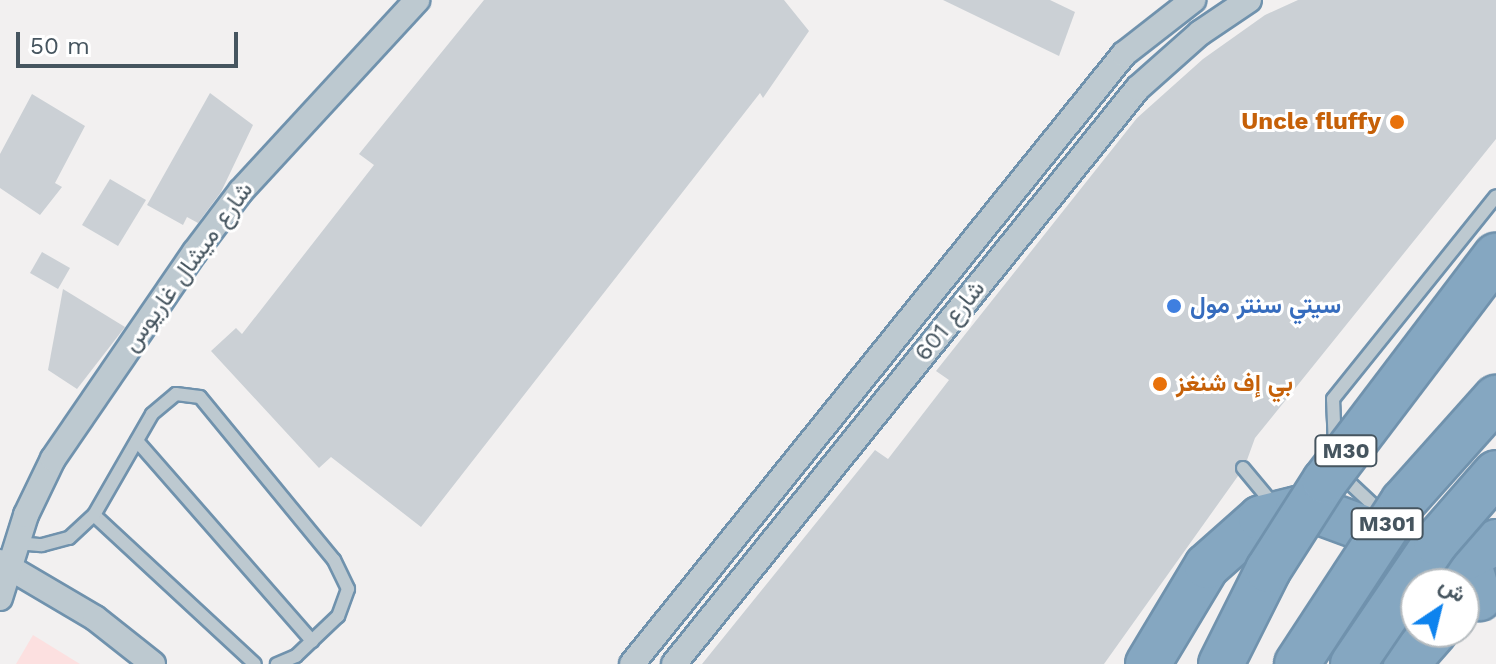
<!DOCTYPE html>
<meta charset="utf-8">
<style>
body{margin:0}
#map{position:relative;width:1496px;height:664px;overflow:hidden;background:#f2f0f0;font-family:"Work Sans",Vazirmatn,sans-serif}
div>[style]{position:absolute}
.medical>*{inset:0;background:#fce0e0}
.building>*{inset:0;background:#cbd0d5}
.roads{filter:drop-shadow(2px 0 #7092ad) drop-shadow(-2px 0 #7092ad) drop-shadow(0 2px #7092ad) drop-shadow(0 -2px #7092ad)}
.lane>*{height:12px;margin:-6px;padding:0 6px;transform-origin:6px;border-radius:6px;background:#bdc9d0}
.street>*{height:24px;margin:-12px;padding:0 12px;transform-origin:12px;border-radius:12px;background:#bdc9d0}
.highway>*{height:44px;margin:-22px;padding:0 22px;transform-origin:22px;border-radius:22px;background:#85a7c1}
.bridges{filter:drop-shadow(2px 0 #7092ad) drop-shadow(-2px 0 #7092ad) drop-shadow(0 2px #7092ad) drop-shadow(0 -2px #7092ad)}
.highway-bridge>*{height:44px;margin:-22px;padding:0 22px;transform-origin:22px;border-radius:22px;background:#85a7c1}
.dots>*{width:22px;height:22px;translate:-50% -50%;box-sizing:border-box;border:4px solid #fff;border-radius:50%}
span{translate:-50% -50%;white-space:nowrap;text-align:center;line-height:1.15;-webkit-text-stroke:6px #fff;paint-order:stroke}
.shield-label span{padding:2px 6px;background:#fff;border:2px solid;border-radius:6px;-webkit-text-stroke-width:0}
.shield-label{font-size:22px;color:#46555f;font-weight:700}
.food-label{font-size:24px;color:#c56008;font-weight:700}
.right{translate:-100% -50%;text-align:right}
.left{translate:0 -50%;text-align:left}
.street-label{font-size:24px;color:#46555f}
.shop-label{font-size:24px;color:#366cbe;font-weight:700}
.north{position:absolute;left:1400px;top:568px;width:80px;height:80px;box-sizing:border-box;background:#fff;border:2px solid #b5bbbf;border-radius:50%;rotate:35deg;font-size:22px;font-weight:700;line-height:32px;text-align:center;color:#46555f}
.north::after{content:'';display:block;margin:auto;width:28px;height:36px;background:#0e83ee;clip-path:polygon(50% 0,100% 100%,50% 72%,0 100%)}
.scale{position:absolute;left:16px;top:32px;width:222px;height:36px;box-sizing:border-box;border:4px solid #46555f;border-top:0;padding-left:10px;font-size:24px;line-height:28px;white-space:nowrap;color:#46555f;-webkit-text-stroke:6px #fff;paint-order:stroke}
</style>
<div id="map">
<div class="medical">
<div style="clip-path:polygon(33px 635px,80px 664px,16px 664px)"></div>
</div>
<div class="building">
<div style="clip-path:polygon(484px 0,784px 0,809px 31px,763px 98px,760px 93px,421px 527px,331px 457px,319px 468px,211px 351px,236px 328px,242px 334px,374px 165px,359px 154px)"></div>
<div style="clip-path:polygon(943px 0,1050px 0,1075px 12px,1059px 56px)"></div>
<div style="clip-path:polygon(1298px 0,1496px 0,1496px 139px,1255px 438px,1247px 460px,1237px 462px,1238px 476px,1104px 664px,702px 664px,875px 450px,888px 459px,949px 380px,936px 371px,1137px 118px,1203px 59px,1265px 15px)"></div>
<div style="clip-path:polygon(210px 93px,253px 125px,221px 192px,198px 223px,187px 217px,183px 225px,147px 205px)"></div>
<div style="clip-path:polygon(32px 94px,85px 126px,55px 183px,62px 187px,40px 215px,0 188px,0 154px)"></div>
<div style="clip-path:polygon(110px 179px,146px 200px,118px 246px,82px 225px)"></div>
<div style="clip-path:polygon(42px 252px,70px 268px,58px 289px,30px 273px)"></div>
<div style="clip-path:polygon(63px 289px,125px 327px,77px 389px,48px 370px)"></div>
</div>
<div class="roads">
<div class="lane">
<div style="left:137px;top:441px;width:266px;rotate:48.8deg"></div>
<div style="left:1335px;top:448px;width:49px;rotate:-92.3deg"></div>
<div style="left:1333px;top:399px;width:260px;rotate:-51.2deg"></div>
<div style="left:1243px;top:468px;width:47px;rotate:50.2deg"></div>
<div style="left:1339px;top:473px;width:62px;rotate:43deg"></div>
<div style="left:94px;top:515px;width:219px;rotate:42.8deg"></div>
<div style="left:17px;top:543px;width:25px;rotate:5deg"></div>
<div style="left:42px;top:545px;width:28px;rotate:-15deg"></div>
<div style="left:69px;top:538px;width:34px;rotate:-43deg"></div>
<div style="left:94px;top:515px;width:116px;rotate:-60.1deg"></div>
<div style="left:152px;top:414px;width:31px;rotate:-40deg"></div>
<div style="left:176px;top:394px;width:24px;rotate:7deg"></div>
<div style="left:200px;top:397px;width:211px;rotate:50.6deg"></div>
<div style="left:334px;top:560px;width:32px;rotate:64deg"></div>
<div style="left:348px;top:589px;width:29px;rotate:110deg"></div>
<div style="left:338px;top:616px;width:58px;rotate:136.4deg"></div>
<div style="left:296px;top:656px;width:21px;rotate:157deg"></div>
</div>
<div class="street">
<div style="left:0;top:562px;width:110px;rotate:30.5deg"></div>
<div style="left:95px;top:618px;width:74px;rotate:38.4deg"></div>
<div style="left:0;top:598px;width:87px;rotate:-72.6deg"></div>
<div style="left:26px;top:515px;width:62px;rotate:-64.3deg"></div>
<div style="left:53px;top:459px;width:251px;rotate:-55.6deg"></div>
<div style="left:195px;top:252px;width:76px;rotate:-53deg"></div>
<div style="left:241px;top:191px;width:260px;rotate:-47.3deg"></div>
<div style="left:632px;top:664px;width:784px;rotate:-51.11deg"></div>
<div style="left:1124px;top:54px;width:88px;rotate:-38deg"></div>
<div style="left:674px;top:664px;width:740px;rotate:-51.15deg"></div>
<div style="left:1138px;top:88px;width:83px;rotate:-41.6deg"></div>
<div style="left:1200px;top:33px;width:59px;rotate:-34deg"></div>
</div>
<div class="highway">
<div style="left:1467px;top:557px;width:43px;rotate:73.7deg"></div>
<div style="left:1148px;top:664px;width:114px;rotate:-59deg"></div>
<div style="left:1207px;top:566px;width:72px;rotate:-41.6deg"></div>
<div style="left:1261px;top:518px;width:38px;rotate:-14deg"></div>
<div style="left:1298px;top:509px;width:19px;rotate:6deg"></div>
<div style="left:1317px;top:511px;width:139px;rotate:20.3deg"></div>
<div style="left:1447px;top:559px;width:20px;rotate:-6deg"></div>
<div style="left:1467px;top:557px;width:33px;rotate:-27deg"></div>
<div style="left:1406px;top:664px;width:43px;rotate:-48.8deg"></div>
</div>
</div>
<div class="bridges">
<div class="highway-bridge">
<div style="left:1221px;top:664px;width:105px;rotate:-63.4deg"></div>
<div style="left:1268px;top:570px;width:106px;rotate:-57.4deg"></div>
<div style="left:1325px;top:481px;width:283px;rotate:-52.8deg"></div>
<div style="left:1297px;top:664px;width:194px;rotate:-56.8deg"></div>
<div style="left:1403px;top:502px;width:140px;rotate:-48.2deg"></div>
<div style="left:1353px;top:664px;width:148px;rotate:-55.8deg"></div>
<div style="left:1436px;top:542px;width:91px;rotate:-49deg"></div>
</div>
</div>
<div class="dots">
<div style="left:1397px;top:122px;background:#e8710a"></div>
<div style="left:1174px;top:306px;background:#3f7fe0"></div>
<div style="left:1160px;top:384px;background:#e8710a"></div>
</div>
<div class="shield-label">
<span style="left:1346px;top:451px">M30</span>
<span style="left:1387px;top:524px">M301</span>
</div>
<div class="food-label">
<span class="right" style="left:1381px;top:122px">Uncle fluffy</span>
<span class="left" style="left:1176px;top:384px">بي إف شنغز</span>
</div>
<div class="street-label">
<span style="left:188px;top:267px;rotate:-54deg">شارع ميشال غاريوس</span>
<span style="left:950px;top:321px;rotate:-51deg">شارع 601</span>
</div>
<div class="shop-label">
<span class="left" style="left:1190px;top:306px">سيتي سنتر مول</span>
</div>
<div class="north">ش</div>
<div class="scale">50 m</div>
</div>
